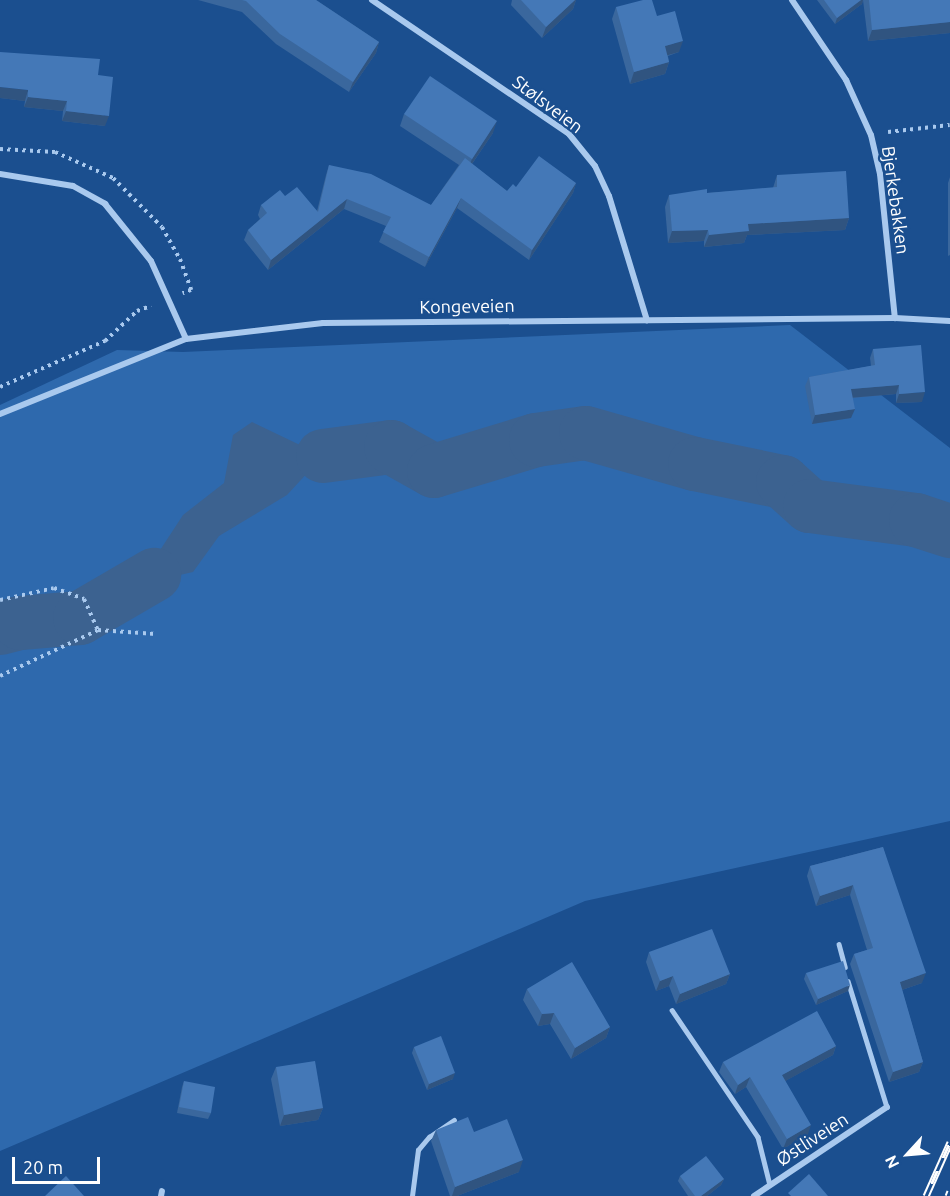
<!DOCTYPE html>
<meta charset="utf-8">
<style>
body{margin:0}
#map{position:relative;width:950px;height:1196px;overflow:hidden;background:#1b4f8f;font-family:Ubuntu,sans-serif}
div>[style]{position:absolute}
.green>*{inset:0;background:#2e69ad}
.water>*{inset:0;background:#3c6290}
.river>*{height:54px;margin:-27px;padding:0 27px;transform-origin:27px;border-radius:27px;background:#3c6290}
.path>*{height:4px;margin-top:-2px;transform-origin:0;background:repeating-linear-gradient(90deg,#a9c9ee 0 3px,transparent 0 7.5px)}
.service>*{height:4.5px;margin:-2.25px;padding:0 2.25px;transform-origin:2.25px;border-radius:2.25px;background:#a9c9ee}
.minor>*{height:6px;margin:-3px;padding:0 3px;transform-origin:3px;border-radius:3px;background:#a9c9ee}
.rail>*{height:7px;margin-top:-3.5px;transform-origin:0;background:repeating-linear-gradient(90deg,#1b4f8f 0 14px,#fff 0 28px);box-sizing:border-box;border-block:2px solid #fff}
.wall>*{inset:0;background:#3a679d}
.shaded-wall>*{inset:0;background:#305480}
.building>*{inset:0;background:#4478b7}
span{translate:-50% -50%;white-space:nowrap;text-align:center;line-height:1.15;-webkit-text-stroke:4.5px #1b4f8f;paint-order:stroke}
.street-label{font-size:18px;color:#fff}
.north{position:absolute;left:878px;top:1124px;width:60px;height:60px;-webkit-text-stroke:4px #1b4f8f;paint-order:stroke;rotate:244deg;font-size:16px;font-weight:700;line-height:24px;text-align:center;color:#fff}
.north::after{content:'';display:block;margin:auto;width:21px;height:27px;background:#fff;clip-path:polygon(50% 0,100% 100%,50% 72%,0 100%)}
.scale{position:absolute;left:12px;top:1157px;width:88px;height:27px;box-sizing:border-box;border:3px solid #fff;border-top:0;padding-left:8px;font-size:18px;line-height:21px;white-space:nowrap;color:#fff;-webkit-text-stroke:4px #1b4f8f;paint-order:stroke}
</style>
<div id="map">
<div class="green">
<div style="clip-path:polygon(790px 325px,950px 448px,950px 821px,585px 901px,0 1151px,0 405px,117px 350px,183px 352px)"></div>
</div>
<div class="water">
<div style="clip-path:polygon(252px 422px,323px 456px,287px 495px,219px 536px,193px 572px,158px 580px,149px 567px,183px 515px,224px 483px,233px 435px)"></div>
</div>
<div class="river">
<div style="left:323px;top:456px;width:69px;rotate:-7.5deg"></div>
<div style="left:391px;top:447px;width:49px;rotate:29.2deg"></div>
<div style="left:434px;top:471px;width:107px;rotate:-16.9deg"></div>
<div style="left:536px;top:440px;width:50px;rotate:-8deg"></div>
<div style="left:586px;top:433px;width:113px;rotate:15.9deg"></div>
<div style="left:695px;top:464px;width:90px;rotate:11.6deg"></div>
<div style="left:783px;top:482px;width:36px;rotate:42deg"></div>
<div style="left:810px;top:506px;width:107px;rotate:7.5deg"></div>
<div style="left:916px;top:520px;width:36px;rotate:18deg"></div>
<div style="left:0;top:628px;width:21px;rotate:-14deg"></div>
<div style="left:20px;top:623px;width:60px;rotate:-4.8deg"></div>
<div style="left:80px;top:618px;width:86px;rotate:-30.2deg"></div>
</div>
<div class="path">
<div style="left:888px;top:132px;width:62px;rotate:-6.4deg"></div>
<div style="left:0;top:149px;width:55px;rotate:3.1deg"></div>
<div style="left:55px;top:152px;width:64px;rotate:24.1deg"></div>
<div style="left:113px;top:178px;width:69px;rotate:45deg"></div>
<div style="left:162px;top:227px;width:37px;rotate:61deg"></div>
<div style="left:180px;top:259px;width:33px;rotate:70deg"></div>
<div style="left:191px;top:290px;width:9px;rotate:159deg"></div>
<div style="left:0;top:387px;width:115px;rotate:-23.7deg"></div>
<div style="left:105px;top:341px;width:44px;rotate:-43.2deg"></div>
<div style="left:137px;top:311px;width:15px;rotate:-20deg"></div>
<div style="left:0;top:600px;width:55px;rotate:-12.5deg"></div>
<div style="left:54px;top:588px;width:32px;rotate:20deg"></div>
<div style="left:84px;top:599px;width:34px;rotate:66deg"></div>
<div style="left:0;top:676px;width:108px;rotate:-25.1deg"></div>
<div style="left:98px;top:630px;width:58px;rotate:3.9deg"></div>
</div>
<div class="service">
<div style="left:839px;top:944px;width:24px;rotate:75deg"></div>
<div style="left:848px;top:981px;width:132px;rotate:72.8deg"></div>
<div style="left:672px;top:1010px;width:153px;rotate:55.9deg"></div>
<div style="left:758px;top:1137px;width:49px;rotate:76deg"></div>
<div style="left:412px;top:1196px;width:46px;rotate:-82.6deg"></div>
<div style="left:418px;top:1150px;width:17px;rotate:-50deg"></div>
<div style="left:429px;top:1137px;width:30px;rotate:-34deg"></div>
</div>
<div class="minor">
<div style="left:372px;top:0;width:238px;rotate:34.2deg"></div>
<div style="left:569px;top:134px;width:41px;rotate:50.9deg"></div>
<div style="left:595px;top:166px;width:33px;rotate:65deg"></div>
<div style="left:609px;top:196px;width:130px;rotate:73deg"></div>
<div style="left:792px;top:0;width:97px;rotate:56deg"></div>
<div style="left:846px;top:80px;width:60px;rotate:65.6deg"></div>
<div style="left:871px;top:135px;width:40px;rotate:77deg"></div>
<div style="left:880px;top:174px;width:145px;rotate:84.1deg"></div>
<div style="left:0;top:174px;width:74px;rotate:9.3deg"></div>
<div style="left:73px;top:186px;width:37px;rotate:29deg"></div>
<div style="left:105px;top:204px;width:73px;rotate:51.1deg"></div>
<div style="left:151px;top:261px;width:85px;rotate:65.8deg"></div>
<div style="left:0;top:414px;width:201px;rotate:-22deg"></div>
<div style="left:186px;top:339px;width:138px;rotate:-6.7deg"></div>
<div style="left:323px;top:323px;width:572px;rotate:-0.5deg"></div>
<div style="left:895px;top:318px;width:55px;rotate:3.1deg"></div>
<div style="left:161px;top:1196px;width:5px;rotate:-79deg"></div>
<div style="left:754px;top:1196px;width:160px;rotate:-33.8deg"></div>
</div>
<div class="rail">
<div style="left:926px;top:1196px;width:59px;rotate:-66deg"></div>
<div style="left:948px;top:1196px;width:5px;rotate:-68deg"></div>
</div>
<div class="wall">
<div style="clip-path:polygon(198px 0,316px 0,379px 42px,376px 53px,349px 92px,276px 44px,242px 12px)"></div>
<div style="clip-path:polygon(512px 0,576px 0,573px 9px,542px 38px,511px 5px)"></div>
<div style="clip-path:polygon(817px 0,950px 0,950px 33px,868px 41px,863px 0,862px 4px,835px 24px)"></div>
<div style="clip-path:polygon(616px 7px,657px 16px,679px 52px,668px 56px,669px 62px,665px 74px,630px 84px,612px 19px)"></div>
<div style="clip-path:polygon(98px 75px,105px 126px,62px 121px,63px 111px,24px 107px,25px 101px,0 98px)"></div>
<div style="clip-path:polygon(404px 114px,493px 133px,472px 164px,507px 191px,516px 187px,576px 183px,573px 193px,529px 260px,457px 208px,425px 267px,379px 242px,386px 226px,344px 209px,268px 270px,244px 240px,248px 230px,260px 219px,258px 215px,261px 205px,285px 196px,317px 211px,326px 175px,329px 165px,431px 205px,459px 165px,400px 126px)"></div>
<div style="clip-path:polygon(777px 175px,849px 218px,845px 230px,747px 235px,744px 243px,704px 247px,704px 241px,668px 243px,665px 207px,669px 195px,707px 193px,773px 188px)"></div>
<div style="clip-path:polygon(950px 177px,950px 255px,948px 256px,948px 183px)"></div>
<div style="clip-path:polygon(873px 349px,922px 402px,896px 403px,896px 394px,853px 398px,851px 418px,812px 424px,805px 386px,809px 377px,871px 366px,870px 358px)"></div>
<div style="clip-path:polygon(883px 847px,922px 983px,902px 990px,923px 1062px,919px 1072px,889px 1082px,850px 964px,854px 954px,867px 950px,850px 895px,816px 906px,807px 876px,810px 866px)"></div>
<div style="clip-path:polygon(649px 952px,730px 974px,726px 984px,676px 1004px,669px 986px,656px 991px,646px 962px)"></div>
<div style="clip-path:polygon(806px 973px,848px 991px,816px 1005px,804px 979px)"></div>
<div style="clip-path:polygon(527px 989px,610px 1027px,606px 1038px,571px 1059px,550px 1024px,538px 1026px,523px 1000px)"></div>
<div style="clip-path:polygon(836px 1046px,833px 1055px,785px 1081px,808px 1134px,783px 1149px,746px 1087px,735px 1094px,719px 1072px,723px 1062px)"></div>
<div style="clip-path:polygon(414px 1047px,453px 1079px,427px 1090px,412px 1053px)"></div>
<div style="clip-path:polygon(276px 1067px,323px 1108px,318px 1120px,280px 1126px,271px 1079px)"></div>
<div style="clip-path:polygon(184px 1081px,211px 1113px,208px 1119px,177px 1113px,182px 1087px)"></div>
<div style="clip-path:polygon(436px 1130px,474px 1132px,519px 1172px,457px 1196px,450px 1196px,431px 1141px)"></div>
<div style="clip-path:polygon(680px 1176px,724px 1179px,721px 1185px,707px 1196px,688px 1196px,678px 1181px)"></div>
</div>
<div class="shaded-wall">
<div style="clip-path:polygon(575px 0,576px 0,573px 9px,542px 38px,546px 27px)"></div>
<div style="clip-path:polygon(861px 0,863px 0,862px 4px,835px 24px,837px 18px)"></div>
<div style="clip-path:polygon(950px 22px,950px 33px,868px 41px,872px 30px)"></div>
<div style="clip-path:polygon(683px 41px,679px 52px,661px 57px,665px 46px)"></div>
<div style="clip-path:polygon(379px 42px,376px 53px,349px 92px,353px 82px)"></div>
<div style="clip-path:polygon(669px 62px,665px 74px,630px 84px,634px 72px)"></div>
<div style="clip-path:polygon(0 87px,28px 90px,25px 101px,0 98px)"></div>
<div style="clip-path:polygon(28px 97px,67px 101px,63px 111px,24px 107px)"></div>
<div style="clip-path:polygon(66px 111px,109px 116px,105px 126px,62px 121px)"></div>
<div style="clip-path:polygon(497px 121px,493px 133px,467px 171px,472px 159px)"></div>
<div style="clip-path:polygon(576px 183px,573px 193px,529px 260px,532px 250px)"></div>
<div style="clip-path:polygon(461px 198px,457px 208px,425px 267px,429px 257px)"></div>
<div style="clip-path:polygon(347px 199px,344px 209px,268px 270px,271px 260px)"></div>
<div style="clip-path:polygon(849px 218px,845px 230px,747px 235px,744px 243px,704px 247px,709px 235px,748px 224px)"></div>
<div style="clip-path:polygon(708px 230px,704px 241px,668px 243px,672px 231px)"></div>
<div style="clip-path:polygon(899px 385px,896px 394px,848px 398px,851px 389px)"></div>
<div style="clip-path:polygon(925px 392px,922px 402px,896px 403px,899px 394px)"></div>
<div style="clip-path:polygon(855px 409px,851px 418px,812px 424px,815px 415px)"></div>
<div style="clip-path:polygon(853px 885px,850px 895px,816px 906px,820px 896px)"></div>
<div style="clip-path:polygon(926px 973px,922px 983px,896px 992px,900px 982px)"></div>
<div style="clip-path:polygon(730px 974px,726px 984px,676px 1004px,680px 994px)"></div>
<div style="clip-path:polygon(673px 976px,669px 986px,656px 991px,660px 981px)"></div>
<div style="clip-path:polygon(850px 985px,848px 991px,816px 1005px,818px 999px)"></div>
<div style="clip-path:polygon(554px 1013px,550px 1024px,538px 1026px,542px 1014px)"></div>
<div style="clip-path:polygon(610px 1027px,606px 1038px,571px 1059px,575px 1048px)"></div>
<div style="clip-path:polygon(836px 1046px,833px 1055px,778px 1085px,782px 1075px)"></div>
<div style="clip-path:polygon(923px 1062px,919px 1072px,889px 1082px,893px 1072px)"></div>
<div style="clip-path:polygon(455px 1073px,453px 1079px,427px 1090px,429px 1084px)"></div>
<div style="clip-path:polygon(750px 1077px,746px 1087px,735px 1094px,738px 1085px)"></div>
<div style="clip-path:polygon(323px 1108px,318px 1120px,280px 1126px,284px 1115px)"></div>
<div style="clip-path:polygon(811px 1125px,808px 1134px,783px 1149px,787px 1139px)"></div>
<div style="clip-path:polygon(523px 1160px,519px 1172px,457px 1196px,452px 1196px,455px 1187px)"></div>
<div style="clip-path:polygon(724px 1179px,721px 1185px,707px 1196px,701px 1196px)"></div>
</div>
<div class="building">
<div style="clip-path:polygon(242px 0,316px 0,379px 42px,353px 82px,280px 34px,246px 1px)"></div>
<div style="clip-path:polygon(521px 0,575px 0,546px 27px)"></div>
<div style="clip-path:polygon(643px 0,652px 0,657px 16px,675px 11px,683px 41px,665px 46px,669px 62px,634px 72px,616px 7px)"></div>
<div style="clip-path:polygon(824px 0,861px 0,837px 18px)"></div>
<div style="clip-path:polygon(869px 0,950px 0,950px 22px,872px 30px)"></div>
<div style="clip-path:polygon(0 52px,100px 59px,98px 75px,113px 77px,109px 116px,66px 111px,67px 101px,28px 97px,28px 90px,0 87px)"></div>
<div style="clip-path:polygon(430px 76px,497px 121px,472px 159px,404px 114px)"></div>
<div style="clip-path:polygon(539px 156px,576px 183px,532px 250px,461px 198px,429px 257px,383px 232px,391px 217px,347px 199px,271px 260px,248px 230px,267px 213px,261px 205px,280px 190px,285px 196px,297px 187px,318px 212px,329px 165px,371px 174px,431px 205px,465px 158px,507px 191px,513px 184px,516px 187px)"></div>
<div style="clip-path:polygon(846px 171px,849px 218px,748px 224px,749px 231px,709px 235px,708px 230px,672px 231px,669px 195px,707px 189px,707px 193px,777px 187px,777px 175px)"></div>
<div style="clip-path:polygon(921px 345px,925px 392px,899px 394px,899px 385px,851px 389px,855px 409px,815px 415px,809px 377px,875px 365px,873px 349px)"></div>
<div style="clip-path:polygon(883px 847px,926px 973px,900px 982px,923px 1062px,893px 1072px,854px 954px,873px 948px,853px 885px,820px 896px,810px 866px)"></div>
<div style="clip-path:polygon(712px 929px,730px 974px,680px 994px,673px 976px,660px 981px,649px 952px)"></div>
<div style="clip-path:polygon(843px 961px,850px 985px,818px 999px,806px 973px)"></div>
<div style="clip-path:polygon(572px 962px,610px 1027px,575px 1048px,554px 1013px,542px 1014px,527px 989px)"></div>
<div style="clip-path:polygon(817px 1011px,836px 1046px,782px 1075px,811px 1125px,787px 1139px,750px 1077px,738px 1085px,723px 1062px)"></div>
<div style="clip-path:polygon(441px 1036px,455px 1073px,429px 1084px,414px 1047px)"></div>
<div style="clip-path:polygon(315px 1061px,323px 1108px,284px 1115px,276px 1067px)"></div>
<div style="clip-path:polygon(184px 1081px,215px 1087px,211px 1113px,179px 1107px)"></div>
<div style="clip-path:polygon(468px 1117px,474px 1132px,507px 1119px,523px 1160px,455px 1187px,436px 1130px)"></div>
<div style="clip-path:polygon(706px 1156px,724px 1179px,701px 1196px,695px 1196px,680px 1176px)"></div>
<div style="clip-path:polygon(809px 1174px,828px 1196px,791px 1196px,788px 1193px)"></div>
<div style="clip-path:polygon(66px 1176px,84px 1196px,45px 1196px)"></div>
</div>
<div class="street-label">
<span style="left:548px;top:104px;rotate:37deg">Stølsveien</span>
<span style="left:896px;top:200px;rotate:82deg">Bjerkebakken</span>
<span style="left:467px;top:306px;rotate:-1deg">Kongeveien</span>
<span style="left:812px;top:1139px;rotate:-33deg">Østliveien</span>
</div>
<div class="north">N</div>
<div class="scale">20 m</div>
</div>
